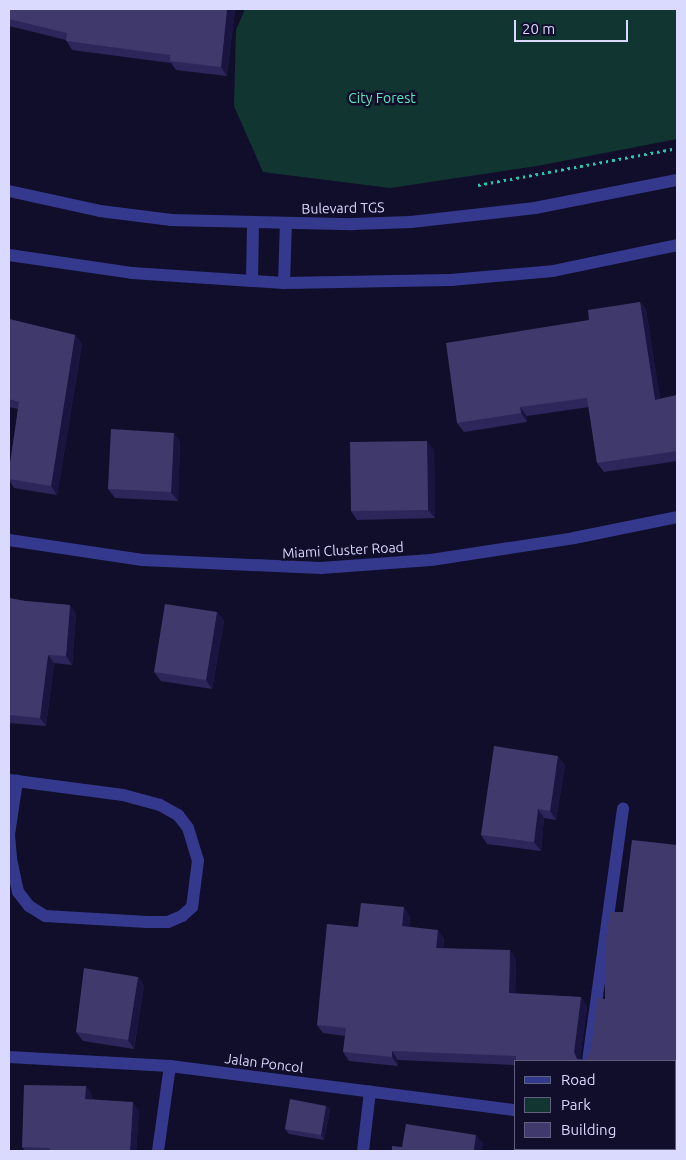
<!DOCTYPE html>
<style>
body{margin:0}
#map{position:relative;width:686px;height:1160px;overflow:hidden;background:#110e2b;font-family:Ubuntu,sans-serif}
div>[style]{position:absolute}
.green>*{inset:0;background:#113632}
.path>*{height:3px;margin-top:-1.5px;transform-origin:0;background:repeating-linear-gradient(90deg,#25c7b1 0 2.5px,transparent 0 6.5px)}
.minor>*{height:12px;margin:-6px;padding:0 6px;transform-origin:6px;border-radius:6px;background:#35398e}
.wall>*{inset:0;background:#2d265a}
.shaded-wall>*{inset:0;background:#1a1540}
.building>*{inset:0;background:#403a6c}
span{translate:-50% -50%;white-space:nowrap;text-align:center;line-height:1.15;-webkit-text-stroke:5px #110e2b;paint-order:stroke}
.park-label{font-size:14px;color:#59ebbc}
.street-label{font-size:14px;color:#dad9ff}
.frame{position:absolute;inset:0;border:10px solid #dad9ff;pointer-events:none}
.legend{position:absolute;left:514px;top:1060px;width:162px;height:90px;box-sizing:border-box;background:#110e2b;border:1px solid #615f80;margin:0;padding:6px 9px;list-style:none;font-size:15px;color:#dad9ff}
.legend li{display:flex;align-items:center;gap:10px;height:25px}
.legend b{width:25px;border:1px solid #615f80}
.scale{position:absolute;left:514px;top:20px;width:114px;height:22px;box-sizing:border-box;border:2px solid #dad9ff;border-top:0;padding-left:6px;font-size:15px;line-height:18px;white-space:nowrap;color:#dad9ff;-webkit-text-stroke:4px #110e2b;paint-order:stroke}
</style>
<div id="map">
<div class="green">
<div style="clip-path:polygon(245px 9px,677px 9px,677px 139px,537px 166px,390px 188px,263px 172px,234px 106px,236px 30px)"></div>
</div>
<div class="path">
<div style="left:478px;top:185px;width:202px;rotate:-10.5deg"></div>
</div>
<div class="minor">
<div style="left:9px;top:191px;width:93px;rotate:12.4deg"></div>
<div style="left:100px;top:211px;width:72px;rotate:7.2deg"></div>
<div style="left:171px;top:220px;width:182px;rotate:1.3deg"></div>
<div style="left:353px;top:224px;width:58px;rotate:-2deg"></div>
<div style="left:411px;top:222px;width:125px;rotate:-6.4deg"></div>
<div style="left:535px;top:208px;width:145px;rotate:-11.2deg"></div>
<div style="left:9px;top:255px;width:124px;rotate:8.3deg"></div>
<div style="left:132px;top:273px;width:152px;rotate:3.8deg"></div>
<div style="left:284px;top:283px;width:167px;rotate:-1deg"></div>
<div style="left:451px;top:280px;width:102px;rotate:-5deg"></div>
<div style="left:553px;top:271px;width:127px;rotate:-11.8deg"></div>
<div style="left:252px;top:281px;width:57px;rotate:-89deg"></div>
<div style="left:284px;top:283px;width:59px;rotate:-88.1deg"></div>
<div style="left:9px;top:540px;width:135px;rotate:8.5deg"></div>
<div style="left:143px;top:560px;width:178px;rotate:2.6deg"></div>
<div style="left:321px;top:568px;width:110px;rotate:-4.2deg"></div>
<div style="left:431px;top:560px;width:145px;rotate:-8.7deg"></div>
<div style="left:574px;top:538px;width:105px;rotate:-11.5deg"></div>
<div style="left:9px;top:780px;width:115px;rotate:7.5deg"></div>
<div style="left:123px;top:795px;width:38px;rotate:15deg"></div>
<div style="left:160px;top:805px;width:21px;rotate:29deg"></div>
<div style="left:178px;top:815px;width:16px;rotate:52deg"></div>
<div style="left:188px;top:828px;width:34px;rotate:73deg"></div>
<div style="left:198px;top:861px;width:46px;rotate:97.4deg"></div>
<div style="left:192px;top:907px;width:13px;rotate:138deg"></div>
<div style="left:182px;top:916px;width:15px;rotate:157deg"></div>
<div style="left:168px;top:922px;width:21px;rotate:180deg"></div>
<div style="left:147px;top:922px;width:102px;rotate:-176.6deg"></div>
<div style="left:45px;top:916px;width:19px;rotate:-148deg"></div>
<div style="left:29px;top:906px;width:18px;rotate:-128deg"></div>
<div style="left:18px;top:892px;width:35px;rotate:-102deg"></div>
<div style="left:11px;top:858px;width:24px;rotate:-95deg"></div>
<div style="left:9px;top:834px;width:54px;rotate:-81.4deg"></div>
<div style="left:9px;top:1057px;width:161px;rotate:3.2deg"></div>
<div style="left:170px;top:1066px;width:348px;rotate:7.3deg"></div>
<div style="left:588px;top:1061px;width:255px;rotate:-82.1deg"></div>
<div style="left:675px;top:1132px;width:2px"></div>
<div style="left:158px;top:1151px;width:86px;rotate:-82deg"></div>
<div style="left:363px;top:1151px;width:60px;rotate:-83.3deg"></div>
</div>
<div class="wall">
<div style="clip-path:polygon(9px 9px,235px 9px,227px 76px,176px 70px,171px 63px,72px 50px,66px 40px,9px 26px)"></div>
<div style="clip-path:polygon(640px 302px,646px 310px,660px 399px,677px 395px,677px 461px,604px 472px,597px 463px,589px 407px,527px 416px,527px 422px,464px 432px,457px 423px,589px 320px)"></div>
<div style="clip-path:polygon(9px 319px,75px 335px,82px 344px,57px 495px,14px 488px,9px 480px,9px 471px,18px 409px,9px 407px)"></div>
<div style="clip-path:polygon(180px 442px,178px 501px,115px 498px,108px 489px)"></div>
<div style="clip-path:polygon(434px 450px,435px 518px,357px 520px,351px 511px)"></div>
<div style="clip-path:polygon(9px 598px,25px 601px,70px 605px,76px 614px,72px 665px,54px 663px,46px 726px,9px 723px)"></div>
<div style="clip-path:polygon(217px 612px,224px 621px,212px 689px,161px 681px,154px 672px)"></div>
<div style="clip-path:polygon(565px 765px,556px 820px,544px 818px,541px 851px,487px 844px,481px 835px)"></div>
<div style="clip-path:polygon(677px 845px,677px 1080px,675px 1080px,675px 1061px,515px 1061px,515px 1065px,398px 1060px,398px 1066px,349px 1061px,343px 1052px,345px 1036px,323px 1033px,317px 1025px,358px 927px,410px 916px,409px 927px,444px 938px,443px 948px,516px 959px,515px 994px,581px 997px,587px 1006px,580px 1059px,585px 1060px,590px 1054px,605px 999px,623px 912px)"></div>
<div style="clip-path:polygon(138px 977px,144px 986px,134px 1049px,83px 1041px,76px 1032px)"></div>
<div style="clip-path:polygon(86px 1086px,92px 1095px,92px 1099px,139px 1111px,136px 1151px,25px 1151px,22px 1147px)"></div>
<div style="clip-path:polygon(326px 1106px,330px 1110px,324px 1140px,289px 1134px,285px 1129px)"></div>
</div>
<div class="shaded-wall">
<div style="clip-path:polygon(227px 9px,235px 9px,227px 76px,221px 67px)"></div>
<div style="clip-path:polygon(640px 302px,646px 310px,662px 409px,655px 400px)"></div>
<div style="clip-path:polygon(75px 335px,82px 344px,57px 495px,51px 486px)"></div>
<div style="clip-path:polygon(520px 407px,527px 416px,527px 422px,521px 413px)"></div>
<div style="clip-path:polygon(174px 433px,180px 442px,178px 501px,171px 492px)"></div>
<div style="clip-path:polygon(427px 441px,434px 450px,435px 518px,428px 510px)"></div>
<div style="clip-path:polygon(70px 605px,76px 614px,72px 665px,66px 656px)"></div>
<div style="clip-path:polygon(217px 612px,224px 621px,212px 689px,206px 680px)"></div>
<div style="clip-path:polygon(48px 655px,54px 663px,46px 726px,40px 718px)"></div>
<div style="clip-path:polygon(558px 756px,565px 765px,556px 820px,550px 811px)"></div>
<div style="clip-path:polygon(538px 809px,544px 818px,541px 851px,534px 842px)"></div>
<div style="clip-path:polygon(404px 907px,410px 916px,408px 934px,402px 926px)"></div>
<div style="clip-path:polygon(438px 930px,444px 938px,442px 957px,436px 948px)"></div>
<div style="clip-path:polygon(510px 950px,516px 959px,515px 1002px,509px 993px)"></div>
<div style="clip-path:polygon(138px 977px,144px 986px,134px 1049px,128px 1040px)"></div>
<div style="clip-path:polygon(581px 997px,587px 1006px,580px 1060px,577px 1059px,574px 1052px)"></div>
<div style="clip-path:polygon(392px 1051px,398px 1060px,398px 1066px,392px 1057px)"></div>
<div style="clip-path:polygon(86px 1086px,92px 1095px,92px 1108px,85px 1099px)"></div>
<div style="clip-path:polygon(133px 1102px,139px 1111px,136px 1151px,130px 1151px)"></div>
<div style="clip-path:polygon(326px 1106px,330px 1110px,324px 1140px,321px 1135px)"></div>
<div style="clip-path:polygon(476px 1135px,483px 1144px,482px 1151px,474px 1150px)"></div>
</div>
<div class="building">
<div style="clip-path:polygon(9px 9px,227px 9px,221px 67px,170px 61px,170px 55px,66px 41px,67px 33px,9px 19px)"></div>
<div style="clip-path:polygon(640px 302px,655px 400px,677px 395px,677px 451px,597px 463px,587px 398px,520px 407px,521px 413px,457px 423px,446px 343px,589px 320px,588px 310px)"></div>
<div style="clip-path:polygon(9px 319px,75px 335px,51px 486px,9px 479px,9px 471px,19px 402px,9px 399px)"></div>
<div style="clip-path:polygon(111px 429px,174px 433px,171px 492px,108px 489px)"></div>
<div style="clip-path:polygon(427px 441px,428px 510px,351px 511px,350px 442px)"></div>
<div style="clip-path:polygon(9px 598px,25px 601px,70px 605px,66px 656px,48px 655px,40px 718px,9px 715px)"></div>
<div style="clip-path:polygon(165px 604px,217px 612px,206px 680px,154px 672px)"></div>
<div style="clip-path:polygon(494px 746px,558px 756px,550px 811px,538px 809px,534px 842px,481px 835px)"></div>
<div style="clip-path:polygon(632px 840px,677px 845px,677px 1072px,675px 1071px,675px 1061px,516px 1061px,516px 1056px,392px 1051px,392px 1057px,343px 1052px,346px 1028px,317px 1025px,327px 924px,358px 927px,361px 903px,404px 907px,402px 926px,438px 930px,436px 948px,510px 950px,509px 993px,581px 997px,574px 1052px,577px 1059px,585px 1060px,590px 1054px,598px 998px,605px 999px,605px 944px,610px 912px,623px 912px)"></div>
<div style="clip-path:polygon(84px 968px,138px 977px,128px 1040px,76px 1032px)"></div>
<div style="clip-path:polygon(24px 1085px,86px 1086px,85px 1099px,133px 1102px,130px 1151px,49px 1151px,50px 1148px,22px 1147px)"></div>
<div style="clip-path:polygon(290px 1099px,326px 1106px,321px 1135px,285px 1129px)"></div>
<div style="clip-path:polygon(406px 1124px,476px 1135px,474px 1150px,504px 1151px,392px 1151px,392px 1146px,402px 1147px)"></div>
</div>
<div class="park-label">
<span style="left:382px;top:98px">City Forest</span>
</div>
<div class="street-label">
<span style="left:343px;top:208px;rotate:-1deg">Bulevard TGS</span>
<span style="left:343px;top:550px;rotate:-3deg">Miami Cluster Road</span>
<span style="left:264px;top:1063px;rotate:7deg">Jalan Poncol</span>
</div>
<div class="frame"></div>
<ul class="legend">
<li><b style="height:6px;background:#35398e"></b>Road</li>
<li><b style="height:14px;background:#113632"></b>Park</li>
<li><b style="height:14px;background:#403a6c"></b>Building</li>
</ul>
<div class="scale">20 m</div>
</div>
